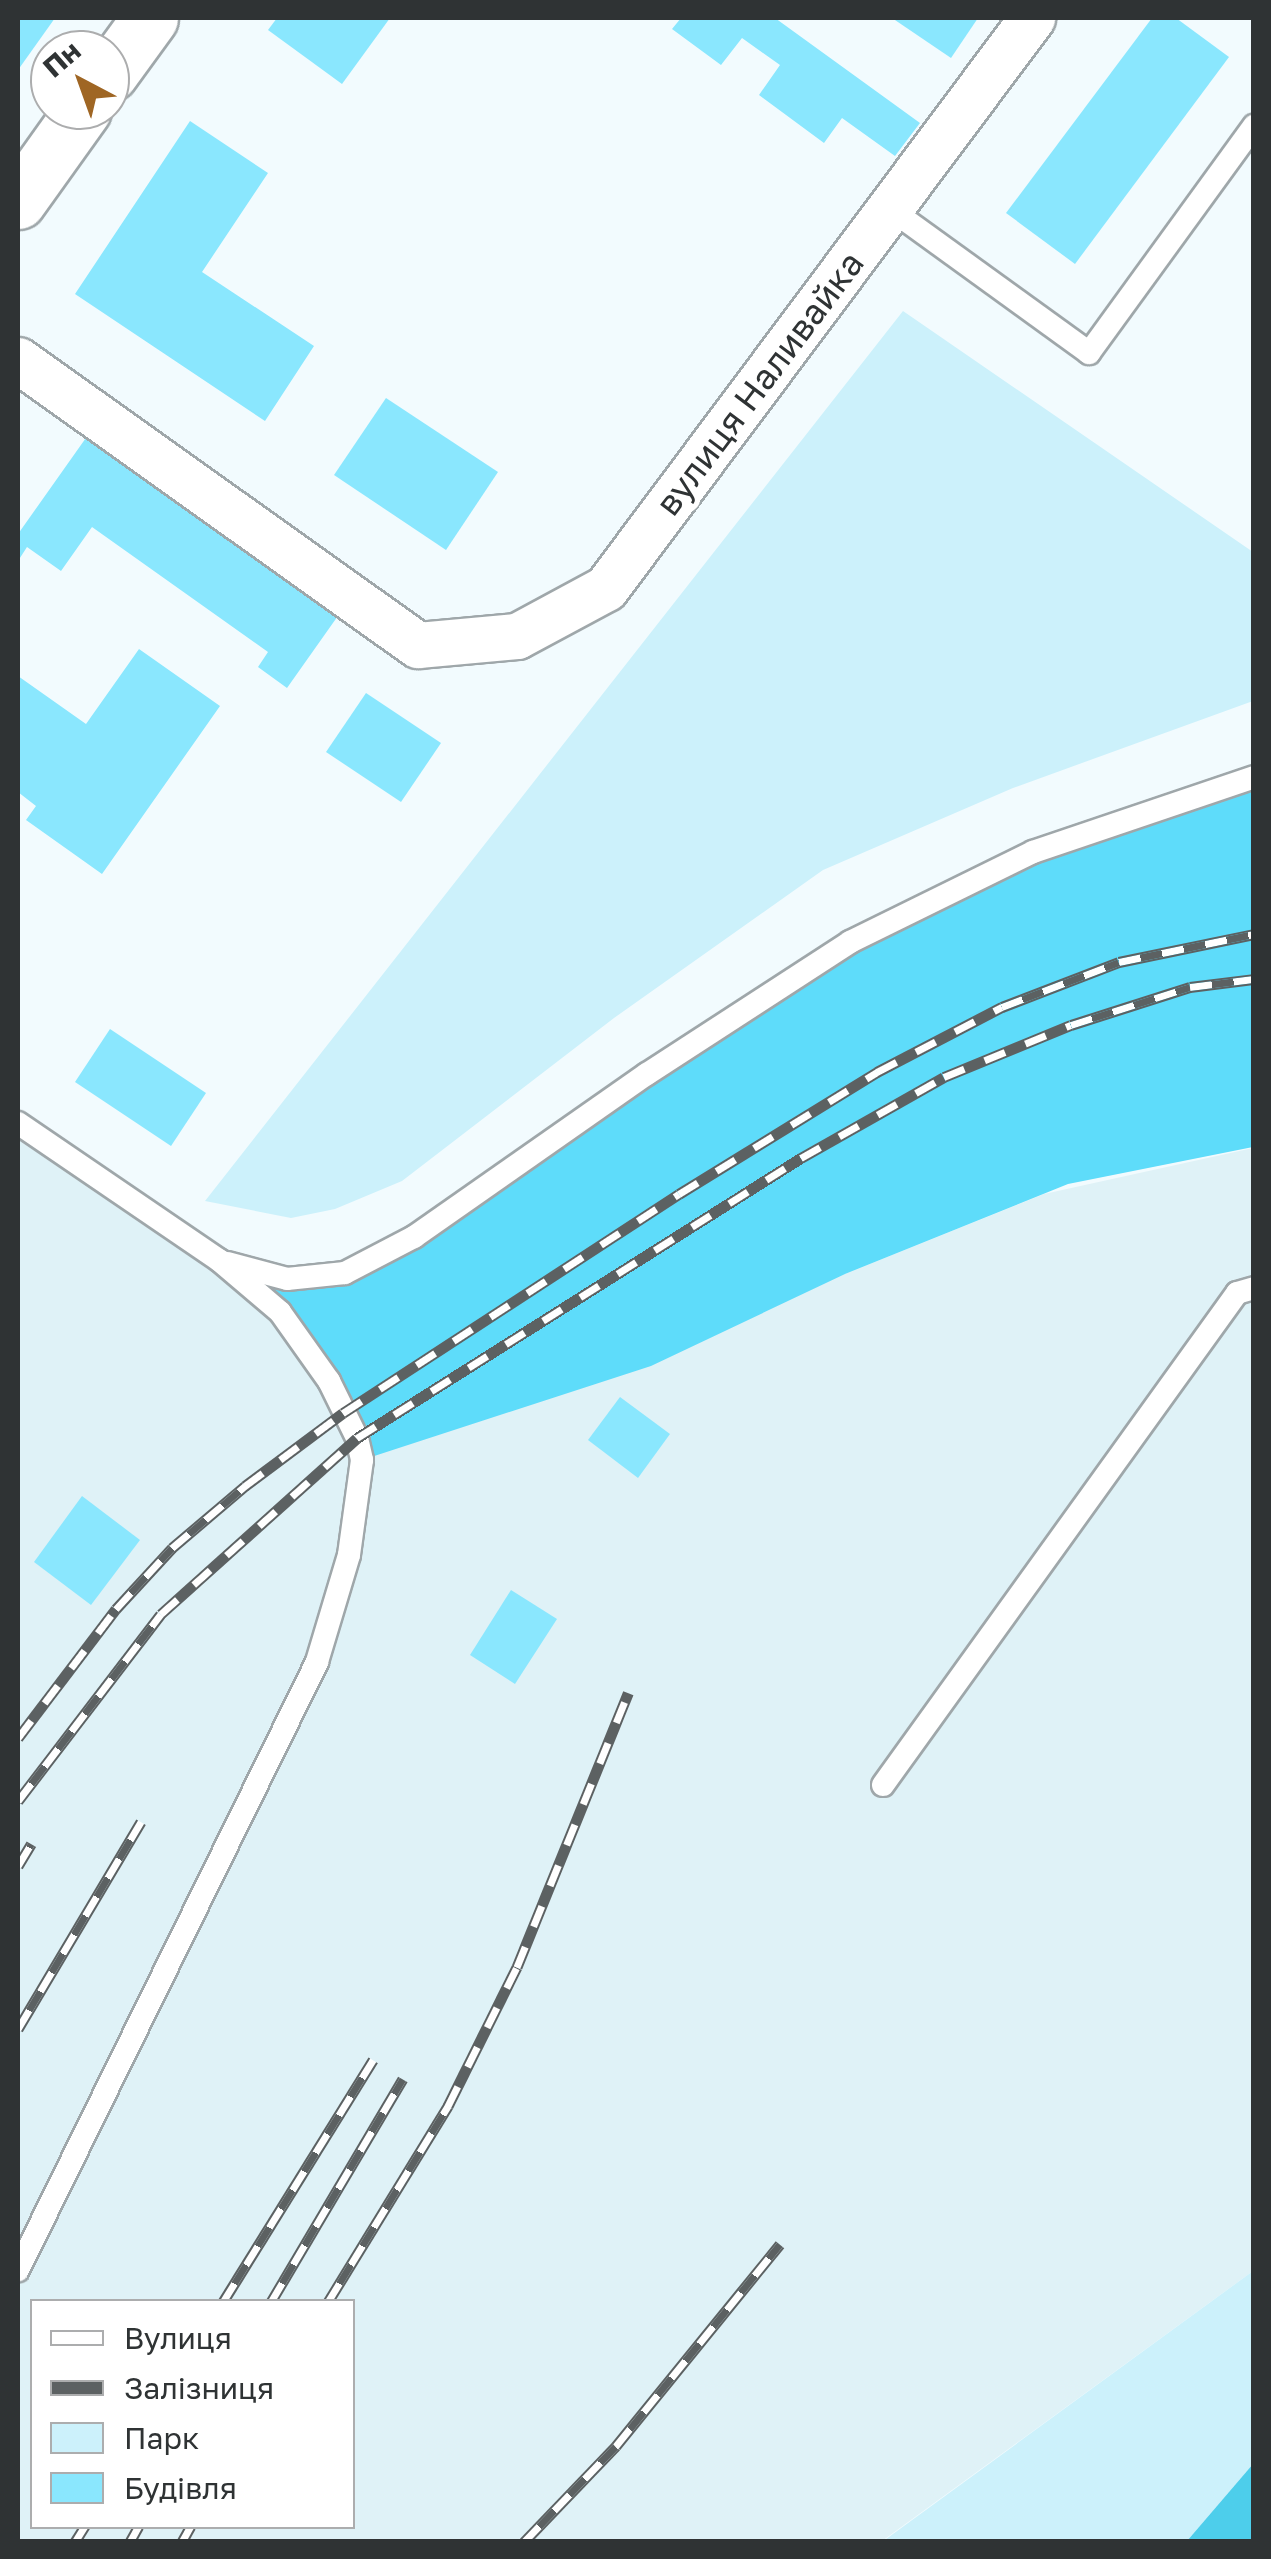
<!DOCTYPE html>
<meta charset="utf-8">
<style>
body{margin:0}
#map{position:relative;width:1271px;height:2559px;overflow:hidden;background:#f2fbfe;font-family:"Golos Text",sans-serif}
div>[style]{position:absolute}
.built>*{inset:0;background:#dff2f7}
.green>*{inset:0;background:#ccf1fb}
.forest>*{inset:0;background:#5edcfa}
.water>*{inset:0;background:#4dceeb}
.building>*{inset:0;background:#8ae7fe}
.roads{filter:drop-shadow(2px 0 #9fa7aa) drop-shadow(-2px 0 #9fa7aa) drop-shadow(0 2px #9fa7aa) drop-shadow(0 -2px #9fa7aa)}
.service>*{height:22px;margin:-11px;padding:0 11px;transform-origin:11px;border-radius:11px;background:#fff}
.minor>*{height:45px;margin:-22.5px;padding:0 22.5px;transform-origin:22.5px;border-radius:22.5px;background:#fff}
.tertiary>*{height:55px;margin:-27.5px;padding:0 27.5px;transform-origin:27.5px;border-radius:27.5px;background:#fff}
.rail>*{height:11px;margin-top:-5.5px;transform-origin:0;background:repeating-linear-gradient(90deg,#fff 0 22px,#5c6162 0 44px);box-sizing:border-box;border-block:2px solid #5c6162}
span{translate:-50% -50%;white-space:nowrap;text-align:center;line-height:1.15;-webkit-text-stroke:10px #fff;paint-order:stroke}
.street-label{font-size:35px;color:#2f3334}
.frame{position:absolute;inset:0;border:20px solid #2f3334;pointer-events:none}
.legend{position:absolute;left:30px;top:2299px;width:325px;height:230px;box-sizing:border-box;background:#fff;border:2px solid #acadae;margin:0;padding:12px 18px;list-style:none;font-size:30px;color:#2f3334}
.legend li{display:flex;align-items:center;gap:20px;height:50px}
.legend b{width:50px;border:2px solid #acadae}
.north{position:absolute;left:30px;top:30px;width:100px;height:100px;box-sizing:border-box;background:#fff;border:2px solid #acadae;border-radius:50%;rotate:319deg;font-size:28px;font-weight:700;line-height:40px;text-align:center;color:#2f3334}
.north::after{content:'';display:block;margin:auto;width:35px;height:45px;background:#9f6624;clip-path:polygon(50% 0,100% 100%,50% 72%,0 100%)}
</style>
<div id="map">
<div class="built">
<div style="clip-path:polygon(evenodd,18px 1123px,280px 1312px,845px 1274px,1044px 1194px,1253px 1148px,1253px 2271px,882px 2541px,18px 2541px,18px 1123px,32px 2302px,352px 2302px,352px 2526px,32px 2526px,32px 2302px)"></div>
</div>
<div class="green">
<div style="clip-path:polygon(903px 311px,1253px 552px,1253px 701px,1013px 788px,823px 870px,614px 1018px,402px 1181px,335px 1209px,291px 1218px,205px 1201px)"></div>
<div style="clip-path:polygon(1253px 2271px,1253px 2464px,1187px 2541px,882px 2542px)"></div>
</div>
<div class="forest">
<div style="clip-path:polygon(1253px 777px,1253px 1147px,1068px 1184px,845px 1274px,651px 1366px,362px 1460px,329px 1381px,219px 1260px,287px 1279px,346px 1273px,850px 942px,1033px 852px)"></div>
</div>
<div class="water">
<div style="clip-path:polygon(1253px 2464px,1253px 2541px,1187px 2541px)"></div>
</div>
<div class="building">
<div style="clip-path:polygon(18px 18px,55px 18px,18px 70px)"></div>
<div style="clip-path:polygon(277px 18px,390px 18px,342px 84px,268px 30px)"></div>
<div style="clip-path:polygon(681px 18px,775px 18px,920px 123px,895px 156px,842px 118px,824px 143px,759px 95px,780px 65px,742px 38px,721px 65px,672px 29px)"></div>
<div style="clip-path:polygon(892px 18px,978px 18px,951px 58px)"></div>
<div style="clip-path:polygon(1152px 18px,1176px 18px,1229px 57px,1075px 264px,1006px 213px)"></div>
<div style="clip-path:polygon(190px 121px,268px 173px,202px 272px,314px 346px,265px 421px,75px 294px)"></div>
<div style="clip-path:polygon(386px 398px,498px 472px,446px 550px,334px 475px)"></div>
<div style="clip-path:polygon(88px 435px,340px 613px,287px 688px,258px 667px,268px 652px,92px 527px,61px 571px,27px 547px,18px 561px,18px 534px)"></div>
<div style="clip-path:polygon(139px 649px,220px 706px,102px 874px,26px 820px,36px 806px,18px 792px,18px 676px,86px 724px)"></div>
<div style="clip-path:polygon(366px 693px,441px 743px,401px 802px,326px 752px)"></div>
<div style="clip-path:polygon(110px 1029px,206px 1093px,171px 1146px,75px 1082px)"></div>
<div style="clip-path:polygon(620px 1397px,670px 1434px,638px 1478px,588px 1440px)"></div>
<div style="clip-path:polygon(82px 1496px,140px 1540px,91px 1605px,34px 1562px)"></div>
<div style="clip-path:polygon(511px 1590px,557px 1619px,515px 1684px,470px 1655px)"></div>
</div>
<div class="roads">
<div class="service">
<div style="left:889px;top:208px;width:247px;rotate:35.9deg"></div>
<div style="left:1089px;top:353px;width:281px;rotate:-54deg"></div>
<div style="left:18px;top:1123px;width:243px;rotate:34.3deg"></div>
<div style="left:219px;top:1260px;width:80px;rotate:40.4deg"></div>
<div style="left:280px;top:1312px;width:85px;rotate:54.6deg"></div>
<div style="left:329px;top:1381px;width:64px;rotate:63.8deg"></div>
<div style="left:357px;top:1438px;width:23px;rotate:77deg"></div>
<div style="left:362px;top:1460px;width:96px;rotate:97.8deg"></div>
<div style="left:349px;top:1555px;width:112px;rotate:106.7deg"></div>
<div style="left:317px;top:1662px;width:678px;rotate:116.19deg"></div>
<div style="left:227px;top:1263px;width:62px;rotate:14.9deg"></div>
<div style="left:287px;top:1279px;width:58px;rotate:-5.9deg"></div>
<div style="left:345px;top:1273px;width:78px;rotate:-27.6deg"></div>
<div style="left:414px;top:1237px;width:284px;rotate:-35deg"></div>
<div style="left:647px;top:1074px;width:242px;rotate:-33deg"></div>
<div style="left:850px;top:942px;width:204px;rotate:-26.2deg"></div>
<div style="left:1033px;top:852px;width:233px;rotate:-18.7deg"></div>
<div style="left:883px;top:1785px;width:606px;rotate:-54.26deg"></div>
<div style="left:1237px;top:1293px;width:18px;rotate:-16deg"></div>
</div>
<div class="minor">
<div style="left:18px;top:360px;width:491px;rotate:35.5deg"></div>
<div style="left:418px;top:645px;width:99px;rotate:-5.2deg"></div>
<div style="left:517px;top:636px;width:101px;rotate:-28.3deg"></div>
<div style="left:606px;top:588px;width:712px;rotate:-53.23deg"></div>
</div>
<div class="tertiary">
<div style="left:110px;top:73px;width:68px;rotate:-54deg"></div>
<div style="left:18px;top:201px;width:112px;rotate:-54.5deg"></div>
</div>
</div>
<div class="rail">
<div style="left:18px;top:1738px;width:162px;rotate:-52.8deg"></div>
<div style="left:116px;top:1609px;width:83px;rotate:-47.4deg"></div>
<div style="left:172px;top:1548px;width:96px;rotate:-40.3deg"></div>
<div style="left:245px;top:1486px;width:122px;rotate:-36.7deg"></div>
<div style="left:343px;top:1413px;width:401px;rotate:-33.1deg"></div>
<div style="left:679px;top:1194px;width:233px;rotate:-31.6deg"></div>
<div style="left:877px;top:1072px;width:141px;rotate:-27.5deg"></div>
<div style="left:1002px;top:1007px;width:125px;rotate:-21deg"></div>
<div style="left:1119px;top:962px;width:138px;rotate:-11.7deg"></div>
<div style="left:18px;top:1801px;width:235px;rotate:-52.6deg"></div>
<div style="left:161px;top:1614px;width:263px;rotate:-41.9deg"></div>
<div style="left:357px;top:1438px;width:525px;rotate:-32.24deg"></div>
<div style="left:801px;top:1158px;width:164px;rotate:-29.5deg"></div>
<div style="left:944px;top:1077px;width:137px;rotate:-22.3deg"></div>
<div style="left:1071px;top:1025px;width:125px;rotate:-17.7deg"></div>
<div style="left:1190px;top:987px;width:64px;rotate:-7.1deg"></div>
<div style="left:18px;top:1866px;width:26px;rotate:-59deg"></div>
<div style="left:18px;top:2029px;width:241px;rotate:-59.3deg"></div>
<div style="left:223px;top:2302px;width:285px;rotate:-58.2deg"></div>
<div style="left:271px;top:2302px;width:259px;rotate:-59.4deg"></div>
<div style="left:328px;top:2302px;width:230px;rotate:-58.5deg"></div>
<div style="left:448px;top:2106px;width:155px;rotate:-63.6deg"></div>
<div style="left:517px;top:1967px;width:296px;rotate:-67.9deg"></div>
<div style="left:75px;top:2542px;width:19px;rotate:-58deg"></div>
<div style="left:130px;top:2542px;width:18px;rotate:-61deg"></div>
<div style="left:182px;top:2542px;width:18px;rotate:-61deg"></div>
<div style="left:524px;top:2542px;width:133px;rotate:-46.2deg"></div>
<div style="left:616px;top:2446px;width:260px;rotate:-50.9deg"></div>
</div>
<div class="street-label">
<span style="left:759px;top:383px;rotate:-53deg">вулиця Наливайка</span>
</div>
<div class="frame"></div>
<ul class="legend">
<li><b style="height:12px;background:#fff"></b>Вулиця</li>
<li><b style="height:12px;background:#5c6162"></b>Залізниця</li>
<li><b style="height:28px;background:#ccf1fb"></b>Парк</li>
<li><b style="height:28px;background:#8ae7fe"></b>Будівля</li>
</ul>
<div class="north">Пн</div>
</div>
